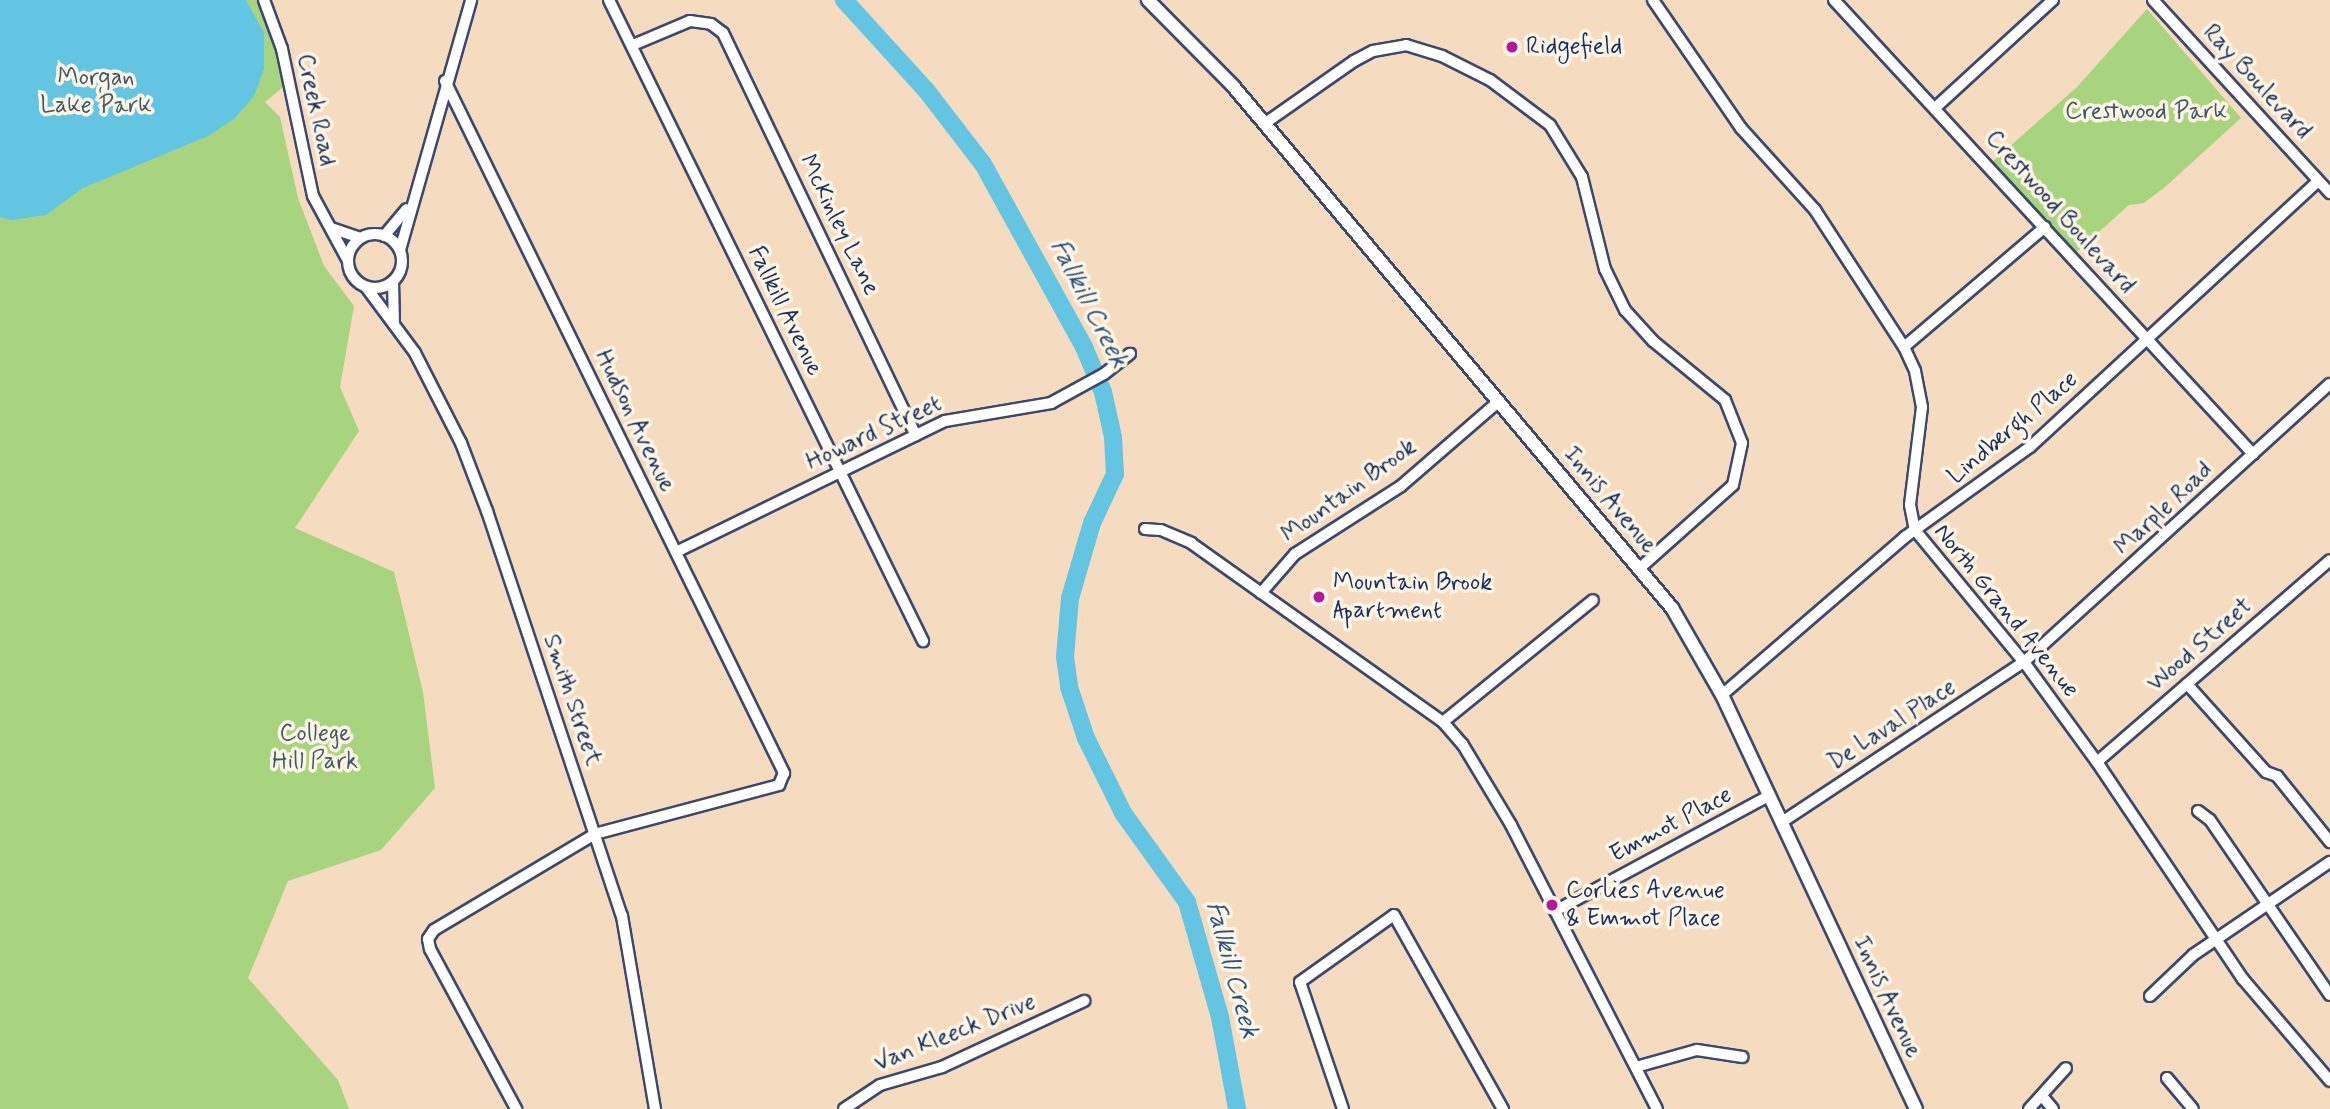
<!DOCTYPE html>
<style>
body{margin:0}
#map{position:relative;width:2330px;height:1109px;overflow:hidden;background:#f5dbbf;font-family:Mynerve,sans-serif}
div>[style]{position:absolute}
.green>*{inset:0;background:#a8d37f}
.water>*{inset:0;background:#63c5e1}
.river>*{height:18px;margin:-9px;padding:0 9px;transform-origin:9px;border-radius:9px;background:#63c5e1}
.roads{filter:drop-shadow(2px 0 #3c496d) drop-shadow(-2px 0 #3c496d) drop-shadow(0 2px #3c496d) drop-shadow(0 -2px #3c496d)}
.minor>*{height:10px;margin:-5px;padding:0 5px;transform-origin:5px;border-radius:5px;background:#fff}
.minor>.ring{margin:-5px;padding:0;box-sizing:content-box;background:none;border:10px solid #fff;border-radius:50%}
.major>*{height:12px;margin:-6px;padding:0 6px;transform-origin:6px;border-radius:6px;background:#fff}
.dots>*{width:19px;height:19px;translate:-50% -50%;box-sizing:border-box;border:4px solid #fcf5e5;border-radius:50%}
span{translate:-50% -50%;white-space:nowrap;text-align:center;line-height:1.15;-webkit-text-stroke:7px #fcf5e5;paint-order:stroke}
.poi-label{font-size:24px;color:#1b2f5e}
.left{translate:0 -50%;text-align:left}
.park-label{font-size:24px;color:#3e5866}
.street-label{font-size:24px;color:#1b2f5e}
.water-label{font-size:26px;color:#2d547f;font-style:italic}
</style>
<div id="map">
<div class="green">
<div style="clip-path:polygon(0 0,259px 0,274px 20px,289px 82px,265px 102px,280px 117px,298px 198px,324px 266px,354px 306px,340px 387px,359px 431px,295px 528px,394px 572px,423px 692px,435px 788px,381px 850px,288px 881px,248px 978px,338px 1080px,349px 1109px,0 1109px)"></div>
<div style="clip-path:polygon(2147px 9px,2241px 118px,2165px 187px,2144px 203px,2129px 205px,2073px 255px,1991px 163px,2077px 87px)"></div>
</div>
<div class="water">
<div style="clip-path:polygon(0 0,246px 0,264px 33px,264px 69px,254px 96px,234px 119px,208px 136px,83px 188px,46px 215px,11px 220px,0 217px)"></div>
</div>
<div class="river">
<div style="left:844px;top:0;width:122px;rotate:47.7deg"></div>
<div style="left:926px;top:90px;width:93px;rotate:52.4deg"></div>
<div style="left:983px;top:164px;width:209px;rotate:61.1deg"></div>
<div style="left:1084px;top:347px;width:49px;rotate:67.1deg"></div>
<div style="left:1103px;top:392px;width:46px;rotate:77.5deg"></div>
<div style="left:1113px;top:437px;width:37px;rotate:87deg"></div>
<div style="left:1115px;top:474px;width:54px;rotate:115.1deg"></div>
<div style="left:1092px;top:523px;width:78px;rotate:106.3deg"></div>
<div style="left:1070px;top:598px;width:59px;rotate:94.8deg"></div>
<div style="left:1065px;top:657px;width:30px;rotate:82deg"></div>
<div style="left:1069px;top:687px;width:54px;rotate:71.6deg"></div>
<div style="left:1086px;top:738px;width:84px;rotate:63.7deg"></div>
<div style="left:1123px;top:813px;width:110px;rotate:54.3deg"></div>
<div style="left:1187px;top:902px;width:120px;rotate:74deg"></div>
<div style="left:1220px;top:1017px;width:94px;rotate:79.5deg"></div>
</div>
<div class="roads">
<div class="minor">
<div style="left:264px;top:0;width:52px;rotate:69.8deg"></div>
<div style="left:282px;top:49px;width:150px;rotate:78.1deg"></div>
<div style="left:313px;top:196px;width:72px;rotate:61.6deg"></div>
<div style="left:609px;top:0;width:714px;rotate:63.9deg"></div>
<div style="left:1653px;top:0;width:155px;rotate:55.5deg"></div>
<div style="left:1741px;top:128px;width:110px;rotate:47.9deg"></div>
<div style="left:1815px;top:210px;width:163px;rotate:57deg"></div>
<div style="left:1904px;top:347px;width:26px;rotate:65deg"></div>
<div style="left:1915px;top:371px;width:37px;rotate:79deg"></div>
<div style="left:1922px;top:407px;width:99px;rotate:97deg"></div>
<div style="left:1910px;top:505px;width:25px;rotate:79deg"></div>
<div style="left:1915px;top:530px;width:171px;rotate:50.5deg"></div>
<div style="left:2024px;top:662px;width:124px;rotate:53.9deg"></div>
<div style="left:2097px;top:762px;width:262px;rotate:56.1deg"></div>
<div style="left:2243px;top:979px;width:134px;rotate:49.5deg"></div>
<div style="left:1834px;top:0;width:618px;rotate:47.3deg"></div>
<div style="left:2153px;top:0;width:262px;rotate:47.5deg"></div>
<div style="left:633px;top:45px;width:62px;rotate:-22.8deg"></div>
<div style="left:690px;top:21px;width:21px;rotate:8deg"></div>
<div style="left:711px;top:24px;width:15px;rotate:37deg"></div>
<div style="left:723px;top:33px;width:446px;rotate:64.4deg"></div>
<div style="left:445px;top:81px;width:771px;rotate:63.9deg"></div>
<div style="left:784px;top:773px;width:13px;rotate:113deg"></div>
<div style="left:779px;top:785px;width:190px;rotate:165.1deg"></div>
<div style="left:595px;top:834px;width:187px;rotate:149.2deg"></div>
<div style="left:434px;top:930px;width:11px;rotate:124deg"></div>
<div style="left:428px;top:939px;width:10px;rotate:79deg"></div>
<div style="left:430px;top:949px;width:182px;rotate:61.7deg"></div>
<div style="left:1935px;top:108px;width:160px;rotate:-42.5deg"></div>
<div style="left:1264px;top:124px;width:110px;rotate:-35deg"></div>
<div style="left:1354px;top:61px;width:21px;rotate:-28deg"></div>
<div style="left:1373px;top:51px;width:34px;rotate:-10deg"></div>
<div style="left:1406px;top:45px;width:38px;rotate:17deg"></div>
<div style="left:1442px;top:56px;width:54px;rotate:26.6deg"></div>
<div style="left:1490px;top:80px;width:75px;rotate:36.9deg"></div>
<div style="left:1550px;top:125px;width:61px;rotate:58.4deg"></div>
<div style="left:1582px;top:177px;width:95px;rotate:76deg"></div>
<div style="left:1605px;top:269px;width:46px;rotate:64deg"></div>
<div style="left:1625px;top:310px;width:42px;rotate:47.9deg"></div>
<div style="left:1653px;top:341px;width:93px;rotate:39.3deg"></div>
<div style="left:1725px;top:400px;width:46px;rotate:68.4deg"></div>
<div style="left:1742px;top:443px;width:43px;rotate:102.1deg"></div>
<div style="left:1733px;top:485px;width:125px;rotate:138.3deg"></div>
<div style="left:331px;top:228px;width:31px;rotate:19deg"></div>
<div class="ring" style="left:348px;top:234px;width:44px;height:44px"></div>
<div style="left:384px;top:236px;width:35px;rotate:-50deg"></div>
<div style="left:400px;top:250px;width:260px;rotate:-74.1deg"></div>
<div style="left:393px;top:281px;width:43px;rotate:88.7deg"></div>
<div style="left:366px;top:287px;width:82px;rotate:53.4deg"></div>
<div style="left:415px;top:353px;width:101px;rotate:62.9deg"></div>
<div style="left:461px;top:443px;width:73px;rotate:69.1deg"></div>
<div style="left:487px;top:511px;width:427px;rotate:71.6deg"></div>
<div style="left:622px;top:916px;width:196px;rotate:80.3deg"></div>
<div style="left:1904px;top:347px;width:185px;rotate:-40.4deg"></div>
<div style="left:1145px;top:529px;width:16px;rotate:4deg"></div>
<div style="left:1161px;top:530px;width:33px;rotate:23deg"></div>
<div style="left:1191px;top:543px;width:309px;rotate:35.4deg"></div>
<div style="left:1443px;top:722px;width:30px;rotate:49deg"></div>
<div style="left:1463px;top:745px;width:93px;rotate:59deg"></div>
<div style="left:1511px;top:825px;width:319px;rotate:62.8deg"></div>
<div style="left:676px;top:552px;width:299px;rotate:-26deg"></div>
<div style="left:945px;top:421px;width:108px;rotate:-9.6deg"></div>
<div style="left:1051px;top:403px;width:60px;rotate:-28.7deg"></div>
<div style="left:1104px;top:374px;width:33px;rotate:-38deg"></div>
<div style="left:1261px;top:593px;width:52px;rotate:-48.9deg"></div>
<div style="left:1295px;top:554px;width:126px;rotate:-32.7deg"></div>
<div style="left:1401px;top:486px;width:130px;rotate:-40.9deg"></div>
<div style="left:2187px;top:684px;width:118px;rotate:48.1deg"></div>
<div style="left:2266px;top:772px;width:12px;rotate:20deg"></div>
<div style="left:2277px;top:776px;width:85px;rotate:51.2deg"></div>
<div style="left:1722px;top:695px;width:242px;rotate:-40.8deg"></div>
<div style="left:1905px;top:537px;width:154px;rotate:-35.8deg"></div>
<div style="left:2030px;top:447px;width:392px;rotate:-42.7deg"></div>
<div style="left:1443px;top:722px;width:193px;rotate:-39.1deg"></div>
<div style="left:2097px;top:762px;width:308px;rotate:-40.9deg"></div>
<div style="left:2198px;top:811px;width:15px;rotate:37deg"></div>
<div style="left:2210px;top:820px;width:212px;rotate:55.6deg"></div>
<div style="left:1782px;top:822px;width:290px;rotate:-33.5deg"></div>
<div style="left:2024px;top:662px;width:413px;rotate:-42.3deg"></div>
<div style="left:1555px;top:911px;width:244px;rotate:-28.3deg"></div>
<div style="left:2150px;top:996px;width:59px;rotate:-43.6deg"></div>
<div style="left:2193px;top:955px;width:166px;rotate:-34.2deg"></div>
<div style="left:1636px;top:1067px;width:63px;rotate:-15.6deg"></div>
<div style="left:1697px;top:1050px;width:46px;rotate:8.8deg"></div>
<div style="left:2167px;top:1078px;width:40px;rotate:50deg"></div>
<div style="left:2042px;top:1096px;width:17px;rotate:50deg"></div>
<div style="left:844px;top:1109px;width:43px;rotate:-33.7deg"></div>
<div style="left:880px;top:1085px;width:65px;rotate:-16.2deg"></div>
<div style="left:942px;top:1067px;width:157px;rotate:-24.9deg"></div>
<div style="left:1343px;top:1109px;width:134px;rotate:-108.7deg"></div>
<div style="left:1300px;top:982px;width:115px;rotate:-35.5deg"></div>
<div style="left:1394px;top:915px;width:223px;rotate:60.7deg"></div>
<div style="left:2029px;top:1109px;width:55px;rotate:-47.9deg"></div>
</div>
<div class="major">
<div style="left:1148px;top:0;width:121px;rotate:45.3deg"></div>
<div style="left:1233px;top:86px;width:682px;rotate:49.94deg"></div>
<div style="left:1672px;top:608px;width:100px;rotate:60.1deg"></div>
<div style="left:1722px;top:695px;width:457px;rotate:64.9deg"></div>
</div>
</div>
<div class="dots">
<div style="left:1512px;top:47px;background:#b5179e"></div>
<div style="left:1319px;top:597px;background:#b5179e"></div>
<div style="left:1552px;top:905px;background:#b5179e"></div>
</div>
<div class="poi-label">
<span class="left" style="left:1526px;top:47px">Ridgefield</span>
<span class="left" style="left:1333px;top:597px">Mountain Brook<br>Apartment</span>
<span class="left" style="left:1566px;top:905px">Corlies Avenue<br>&amp; Emmot Place</span>
</div>
<div class="park-label">
<span style="left:96px;top:92px">Morgan<br>Lake Park</span>
<span style="left:2146px;top:112px">Crestwood Park</span>
<span style="left:315px;top:748px">College<br>Hill Park</span>
</div>
<div class="street-label">
<span style="left:2257px;top:82px;rotate:47deg">Ray Boulevard</span>
<span style="left:316px;top:110px;rotate:78deg">Creek Road</span>
<span style="left:2060px;top:212px;rotate:48deg">Crestwood Boulevard</span>
<span style="left:839px;top:225px;rotate:64deg">McKinley Lane</span>
<span style="left:785px;top:311px;rotate:64deg">Fallkill Avenue</span>
<span style="left:635px;top:421px;rotate:64deg">Hudson Avenue</span>
<span style="left:2013px;top:428px;rotate:-40deg">Lindbergh Place</span>
<span style="left:874px;top:433px;rotate:-25deg">Howard Street</span>
<span style="left:1349px;top:491px;rotate:-36deg">Mountain Brook</span>
<span style="left:1610px;top:500px;rotate:50deg">Innis Avenue</span>
<span style="left:2164px;top:509px;rotate:-43deg">Marple Road</span>
<span style="left:2006px;top:611px;rotate:51deg">North Grand Avenue</span>
<span style="left:2200px;top:645px;rotate:-41deg">Wood Street</span>
<span style="left:572px;top:700px;rotate:71deg">Smith Street</span>
<span style="left:1892px;top:725px;rotate:-33deg">De Laval Place</span>
<span style="left:1671px;top:825px;rotate:-28deg">Emmot Place</span>
<span style="left:1887px;top:997px;rotate:65deg">Innis Avenue</span>
<span style="left:955px;top:1033px;rotate:-22deg">Van Kleeck Drive</span>
</div>
<div class="water-label">
<span style="left:1088px;top:304px;rotate:63deg">Fallkill Creek</span>
<span style="left:1231px;top:970px;rotate:75deg">Fallkill Creek</span>
</div>
</div>
